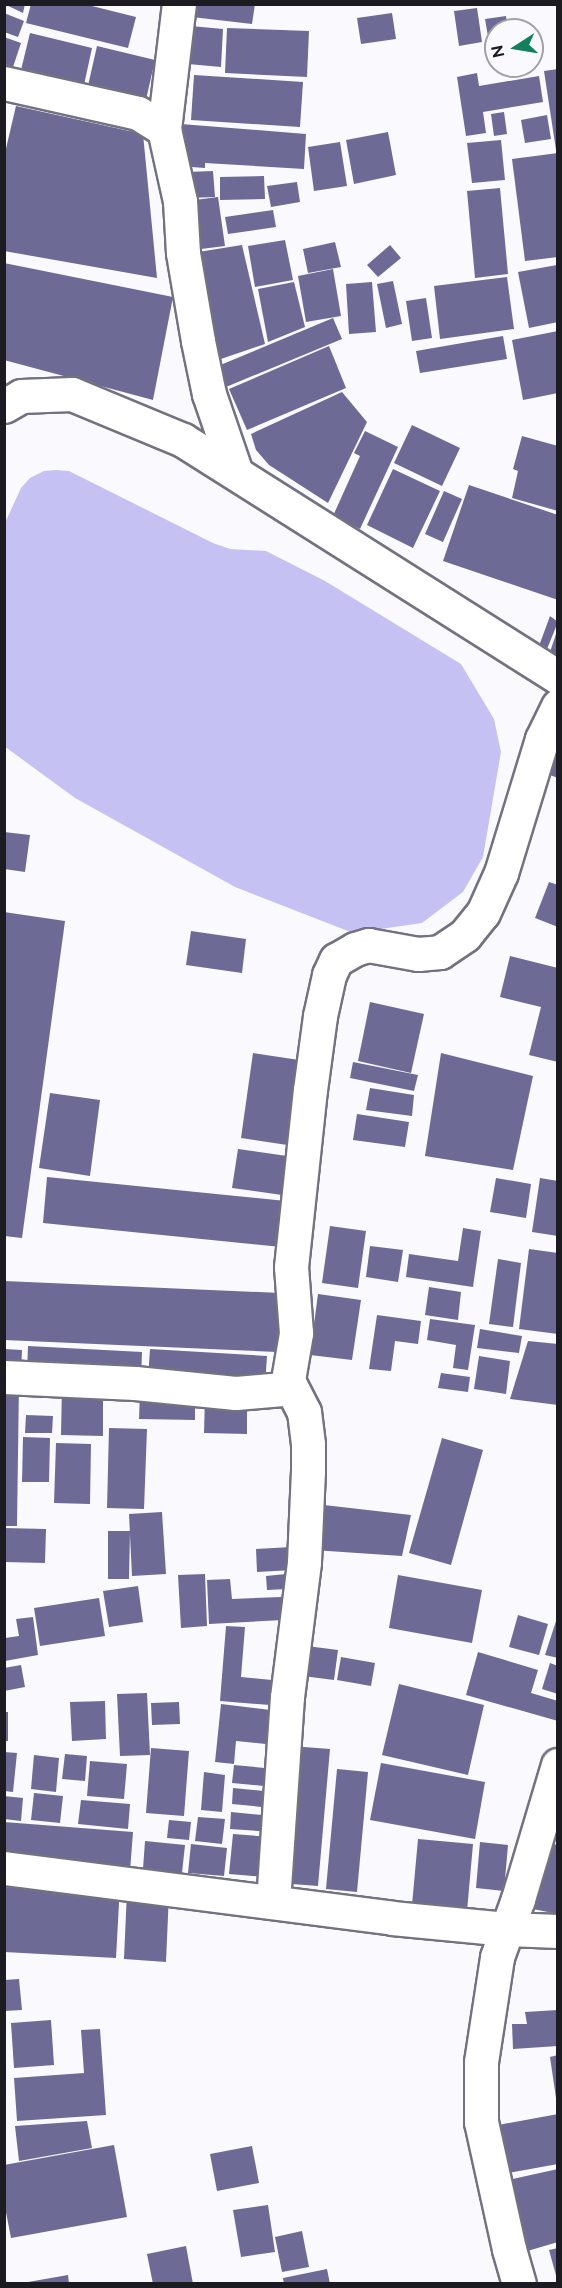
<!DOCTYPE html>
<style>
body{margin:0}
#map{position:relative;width:562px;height:2288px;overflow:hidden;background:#fafafe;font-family:Raleway,sans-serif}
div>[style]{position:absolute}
.water>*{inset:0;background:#c5c2f3}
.building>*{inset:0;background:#6d6a96}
.roads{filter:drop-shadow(2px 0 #737281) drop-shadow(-2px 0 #737281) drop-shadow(0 2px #737281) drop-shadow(0 -2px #737281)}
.minor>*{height:33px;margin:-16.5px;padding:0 16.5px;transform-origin:16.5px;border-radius:16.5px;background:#fff}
.major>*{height:33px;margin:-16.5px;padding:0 16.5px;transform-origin:16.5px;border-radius:16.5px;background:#fff}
span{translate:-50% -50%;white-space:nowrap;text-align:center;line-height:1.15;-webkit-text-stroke:4.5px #fafafe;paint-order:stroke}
.frame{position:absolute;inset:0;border:6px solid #1b1b21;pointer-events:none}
.north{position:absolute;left:484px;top:18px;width:60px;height:60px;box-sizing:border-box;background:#fafafe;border:2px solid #a1a1a6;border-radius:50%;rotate:258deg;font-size:16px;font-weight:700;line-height:24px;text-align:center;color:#1b1b21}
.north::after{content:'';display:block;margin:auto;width:21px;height:27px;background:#13805c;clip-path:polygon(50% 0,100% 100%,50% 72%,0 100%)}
</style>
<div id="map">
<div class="water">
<div style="clip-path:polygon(56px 470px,69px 471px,213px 543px,230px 549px,266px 551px,325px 581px,461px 664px,494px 719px,501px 752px,483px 857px,463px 892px,422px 923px,353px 933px,235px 887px,75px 798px,4px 746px,4px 525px,21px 488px,30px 478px,44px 471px)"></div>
</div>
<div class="building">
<div style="clip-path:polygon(4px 4px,25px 4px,23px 13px)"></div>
<div style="clip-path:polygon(31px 4px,84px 4px,136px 17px,128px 48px,26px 23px)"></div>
<div style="clip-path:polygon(193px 4px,255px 4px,252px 24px,192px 17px)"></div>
<div style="clip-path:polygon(477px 8px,482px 42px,459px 46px,454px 11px)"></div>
<div style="clip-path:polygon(4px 13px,24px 21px,18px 37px,4px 32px)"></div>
<div style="clip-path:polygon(392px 13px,396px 39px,361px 44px,357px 18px)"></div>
<div style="clip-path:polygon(506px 16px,508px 30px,496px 30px,496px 47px,490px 48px,485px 19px)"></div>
<div style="clip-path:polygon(191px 26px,223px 29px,221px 67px,188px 64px)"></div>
<div style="clip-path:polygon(227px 28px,309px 31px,307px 77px,225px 73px)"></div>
<div style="clip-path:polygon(30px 33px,92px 48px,84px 85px,21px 70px)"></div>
<div style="clip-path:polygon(4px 37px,21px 43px,13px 67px,4px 64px)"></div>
<div style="clip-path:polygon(97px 46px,155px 60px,145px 104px,87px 90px)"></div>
<div style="clip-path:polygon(558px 69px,558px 150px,556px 150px,544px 71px)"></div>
<div style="clip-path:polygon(477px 73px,479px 86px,539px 76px,543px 102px,483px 112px,486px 133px,466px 136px,457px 77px)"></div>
<div style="clip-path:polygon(194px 75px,303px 82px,300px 127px,191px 120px)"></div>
<div style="clip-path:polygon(16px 106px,143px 134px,157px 278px,4px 251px,4px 157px)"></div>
<div style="clip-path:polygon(504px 112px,507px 134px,494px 136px,491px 114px)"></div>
<div style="clip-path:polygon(547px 115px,551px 139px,525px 143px,521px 120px)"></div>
<div style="clip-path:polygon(181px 124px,306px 134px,304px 169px,205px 163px,205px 168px,178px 166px)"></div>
<div style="clip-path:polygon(388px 132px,396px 175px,354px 184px,346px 140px)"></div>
<div style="clip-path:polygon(501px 140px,505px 180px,472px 183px,467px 143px)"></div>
<div style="clip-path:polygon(340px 142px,347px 186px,314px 191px,308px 147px)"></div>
<div style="clip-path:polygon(558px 153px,558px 257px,525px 261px,512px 159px)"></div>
<div style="clip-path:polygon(213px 171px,215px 197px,189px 198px,187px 172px)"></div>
<div style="clip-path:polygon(264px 176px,265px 199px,220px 200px,220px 177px)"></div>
<div style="clip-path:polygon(297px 182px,300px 202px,271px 207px,267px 186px)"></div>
<div style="clip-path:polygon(500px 188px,508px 274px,475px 278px,467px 191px)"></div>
<div style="clip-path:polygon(218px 197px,225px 246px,193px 250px,187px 201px)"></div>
<div style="clip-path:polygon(273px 210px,276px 227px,228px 234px,225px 217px)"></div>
<div style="clip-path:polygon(285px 240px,293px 280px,255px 287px,248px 246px)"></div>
<div style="clip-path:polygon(335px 242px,341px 267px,308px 273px,303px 249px)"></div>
<div style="clip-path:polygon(242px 245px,265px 344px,215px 361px,192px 253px)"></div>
<div style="clip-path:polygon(390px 245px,401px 258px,378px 277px,367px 265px)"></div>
<div style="clip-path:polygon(4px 263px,173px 297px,153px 400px,4px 360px)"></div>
<div style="clip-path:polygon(557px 265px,558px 322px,529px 328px,518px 272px)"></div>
<div style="clip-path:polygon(333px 269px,341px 316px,306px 322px,298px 276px)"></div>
<div style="clip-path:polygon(507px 277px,514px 329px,440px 339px,434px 286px)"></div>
<div style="clip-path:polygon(393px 281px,402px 324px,386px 328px,377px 284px)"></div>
<div style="clip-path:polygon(294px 282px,305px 327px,268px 342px,258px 289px)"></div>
<div style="clip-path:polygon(372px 282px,376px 332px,349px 334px,346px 284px)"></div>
<div style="clip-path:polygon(426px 298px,432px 338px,412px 341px,406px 301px)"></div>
<div style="clip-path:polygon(333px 318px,342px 339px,226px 387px,218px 366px)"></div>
<div style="clip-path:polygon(558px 331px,558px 393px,523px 400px,512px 340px)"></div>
<div style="clip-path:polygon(503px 336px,507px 359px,420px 373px,416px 351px)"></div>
<div style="clip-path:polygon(329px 346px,346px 388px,247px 430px,229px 389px)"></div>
<div style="clip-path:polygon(342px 392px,367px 422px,328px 503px,269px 465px,256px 450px,251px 434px)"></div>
<div style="clip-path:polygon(412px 425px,460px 448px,442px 486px,394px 463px)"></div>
<div style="clip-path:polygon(365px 431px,398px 447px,360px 529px,333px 516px,360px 456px,354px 453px)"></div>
<div style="clip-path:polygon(522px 436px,558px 446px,558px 511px,512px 498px,518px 471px,513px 469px)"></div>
<div style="clip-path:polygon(393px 469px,440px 491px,413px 548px,367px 525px)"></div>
<div style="clip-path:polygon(469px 485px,558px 515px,558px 600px,443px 561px)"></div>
<div style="clip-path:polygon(444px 491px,462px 499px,443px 542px,425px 534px)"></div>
<div style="clip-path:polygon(550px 616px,558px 622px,547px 649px,539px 646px)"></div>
<div style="clip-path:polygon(557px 631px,558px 631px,558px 657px,550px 652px)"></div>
<div style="clip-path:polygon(558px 724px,558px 778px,539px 771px)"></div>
<div style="clip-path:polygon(4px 832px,30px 835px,25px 872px,4px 869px)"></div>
<div style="clip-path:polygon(549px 882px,558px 885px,558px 927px,535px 918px)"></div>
<div style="clip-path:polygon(4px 912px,65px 921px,22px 1238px,4px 1236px)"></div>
<div style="clip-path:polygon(191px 931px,246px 939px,242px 973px,186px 965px)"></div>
<div style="clip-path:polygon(510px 956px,558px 968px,558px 1062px,529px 1055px,541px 1007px,500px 997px)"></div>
<div style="clip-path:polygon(370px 1002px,424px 1014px,411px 1073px,358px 1061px)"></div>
<div style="clip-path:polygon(253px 1053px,306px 1061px,294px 1146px,241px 1138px)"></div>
<div style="clip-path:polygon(441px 1053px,533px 1076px,513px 1170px,425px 1156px)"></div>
<div style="clip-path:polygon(353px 1062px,418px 1075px,414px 1091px,350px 1078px)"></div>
<div style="clip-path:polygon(370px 1088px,414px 1095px,412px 1116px,366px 1110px)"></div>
<div style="clip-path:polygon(50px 1093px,100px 1100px,90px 1176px,39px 1168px)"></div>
<div style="clip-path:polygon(357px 1114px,409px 1122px,405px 1147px,353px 1140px)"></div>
<div style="clip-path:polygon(238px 1149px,287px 1156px,282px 1195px,232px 1188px)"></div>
<div style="clip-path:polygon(47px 1177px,286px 1201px,281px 1247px,43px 1223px)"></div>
<div style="clip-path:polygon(496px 1178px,531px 1184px,526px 1218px,490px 1212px)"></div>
<div style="clip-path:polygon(540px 1178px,558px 1181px,558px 1236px,532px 1232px)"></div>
<div style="clip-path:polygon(330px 1226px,366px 1231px,358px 1288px,322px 1283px)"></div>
<div style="clip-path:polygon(463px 1228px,481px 1231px,473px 1287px,406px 1277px,409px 1254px,458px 1261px)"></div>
<div style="clip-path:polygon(370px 1246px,403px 1250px,398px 1282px,366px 1277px)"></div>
<div style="clip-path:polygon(529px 1249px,558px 1253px,558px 1334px,519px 1329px)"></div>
<div style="clip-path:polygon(498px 1259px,521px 1263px,513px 1327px,489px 1324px)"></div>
<div style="clip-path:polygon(4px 1281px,280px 1293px,277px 1352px,4px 1340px)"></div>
<div style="clip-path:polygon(429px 1287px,461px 1292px,458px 1320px,425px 1315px)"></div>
<div style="clip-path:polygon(318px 1294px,361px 1300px,352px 1360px,310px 1355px)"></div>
<div style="clip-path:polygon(377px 1315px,421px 1321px,418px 1344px,395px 1341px,391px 1371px,369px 1369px)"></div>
<div style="clip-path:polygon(430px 1319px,475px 1325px,468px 1370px,453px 1368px,456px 1345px,427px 1340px)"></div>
<div style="clip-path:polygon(480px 1329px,522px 1336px,519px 1353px,477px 1348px)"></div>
<div style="clip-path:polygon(528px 1341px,558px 1344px,558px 1405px,510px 1399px)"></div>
<div style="clip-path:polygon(28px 1346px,142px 1352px,141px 1379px,27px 1372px)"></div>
<div style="clip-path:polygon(4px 1349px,22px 1350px,21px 1373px,4px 1372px)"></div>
<div style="clip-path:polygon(150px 1349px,267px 1356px,265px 1386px,148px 1379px)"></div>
<div style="clip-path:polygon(479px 1356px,510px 1361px,506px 1394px,474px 1389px)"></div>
<div style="clip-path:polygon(441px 1373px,470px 1377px,468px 1392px,438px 1388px)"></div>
<div style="clip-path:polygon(4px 1382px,19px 1382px,17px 1526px,4px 1526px)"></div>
<div style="clip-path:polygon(62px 1386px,103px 1387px,103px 1436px,61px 1435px)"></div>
<div style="clip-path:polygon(140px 1392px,195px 1394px,195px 1420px,139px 1419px)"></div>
<div style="clip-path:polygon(205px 1397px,247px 1398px,247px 1434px,204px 1433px)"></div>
<div style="clip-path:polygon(26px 1415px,53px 1416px,52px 1433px,25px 1433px)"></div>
<div style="clip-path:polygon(109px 1428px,147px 1429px,144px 1509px,107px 1508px)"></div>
<div style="clip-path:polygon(23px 1437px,50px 1438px,49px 1482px,22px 1482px)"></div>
<div style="clip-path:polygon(442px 1438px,483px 1450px,451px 1565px,409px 1553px)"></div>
<div style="clip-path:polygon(56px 1443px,91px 1444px,90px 1504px,54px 1503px)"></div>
<div style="clip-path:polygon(324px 1505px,411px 1515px,402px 1556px,313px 1550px)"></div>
<div style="clip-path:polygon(162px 1512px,166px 1574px,132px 1576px,129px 1514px)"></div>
<div style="clip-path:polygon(4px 1528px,46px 1529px,45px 1563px,4px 1562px)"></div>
<div style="clip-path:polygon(108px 1531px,130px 1531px,129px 1579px,108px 1579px)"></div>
<div style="clip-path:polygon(291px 1547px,293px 1570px,257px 1572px,256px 1549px)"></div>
<div style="clip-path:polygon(205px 1574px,207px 1626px,181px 1628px,178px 1575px)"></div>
<div style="clip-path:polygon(286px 1574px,287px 1589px,267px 1590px,266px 1576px)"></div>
<div style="clip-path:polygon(398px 1575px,482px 1590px,472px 1643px,389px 1628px)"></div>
<div style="clip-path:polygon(230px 1579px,232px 1599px,281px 1597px,283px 1620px,209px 1624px,207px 1580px)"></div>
<div style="clip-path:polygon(138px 1586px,143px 1622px,109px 1627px,103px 1591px)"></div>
<div style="clip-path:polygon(99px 1598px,105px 1636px,40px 1646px,34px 1608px)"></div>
<div style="clip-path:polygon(518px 1615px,548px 1624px,539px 1655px,509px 1647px)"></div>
<div style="clip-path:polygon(558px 1615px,558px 1658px,545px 1655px)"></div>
<div style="clip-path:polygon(33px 1617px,38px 1655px,5px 1661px,5px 1638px,19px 1636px,16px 1619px)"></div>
<div style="clip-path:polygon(226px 1626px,245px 1627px,241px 1677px,272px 1680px,270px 1705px,220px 1701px)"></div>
<div style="clip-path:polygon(299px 1645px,338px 1650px,334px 1680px,295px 1675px)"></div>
<div style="clip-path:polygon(478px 1652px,538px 1670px,531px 1693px,558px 1701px,558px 1721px,466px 1695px)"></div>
<div style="clip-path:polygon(341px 1657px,375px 1663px,371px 1686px,337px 1680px)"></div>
<div style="clip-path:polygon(550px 1663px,558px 1666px,558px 1694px,542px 1689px)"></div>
<div style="clip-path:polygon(21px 1665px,25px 1687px,4px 1691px,4px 1668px)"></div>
<div style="clip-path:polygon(399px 1684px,484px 1705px,468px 1775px,382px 1755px)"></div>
<div style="clip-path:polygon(147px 1693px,150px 1755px,120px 1756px,117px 1694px)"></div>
<div style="clip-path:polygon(105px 1701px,106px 1739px,72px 1741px,70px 1702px)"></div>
<div style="clip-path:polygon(179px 1702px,180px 1724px,152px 1725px,151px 1703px)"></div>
<div style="clip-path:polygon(221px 1704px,279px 1711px,275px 1745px,236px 1741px,234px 1764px,215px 1762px)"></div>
<div style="clip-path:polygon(4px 1712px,8px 1712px,8px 1741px,4px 1741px)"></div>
<div style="clip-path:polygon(291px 1746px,330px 1749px,318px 1886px,279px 1883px)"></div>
<div style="clip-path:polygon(151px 1748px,189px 1751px,184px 1816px,146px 1813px)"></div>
<div style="clip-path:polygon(4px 1752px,17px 1753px,13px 1792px,4px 1791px)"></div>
<div style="clip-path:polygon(65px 1754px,87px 1756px,85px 1781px,62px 1779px)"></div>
<div style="clip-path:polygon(34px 1755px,59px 1758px,56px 1792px,31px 1789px)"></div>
<div style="clip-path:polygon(90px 1761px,127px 1764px,124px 1799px,87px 1796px)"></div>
<div style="clip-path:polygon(381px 1763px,485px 1782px,475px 1839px,370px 1820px)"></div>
<div style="clip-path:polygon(234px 1765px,276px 1769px,274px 1787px,232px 1783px)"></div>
<div style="clip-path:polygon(337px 1769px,368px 1772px,357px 1892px,326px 1889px)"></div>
<div style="clip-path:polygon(204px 1772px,225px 1775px,222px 1812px,201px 1810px)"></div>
<div style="clip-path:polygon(233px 1788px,274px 1792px,273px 1808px,232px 1804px)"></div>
<div style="clip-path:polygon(34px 1793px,63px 1796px,60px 1823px,31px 1820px)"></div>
<div style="clip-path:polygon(4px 1796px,23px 1798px,21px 1821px,4px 1819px)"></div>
<div style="clip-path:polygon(81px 1800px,130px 1804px,128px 1829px,78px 1824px)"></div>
<div style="clip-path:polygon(231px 1812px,273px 1816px,272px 1832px,230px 1829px)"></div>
<div style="clip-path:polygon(198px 1817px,225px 1819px,222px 1844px,195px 1841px)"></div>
<div style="clip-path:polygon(169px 1820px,191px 1822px,189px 1840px,167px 1838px)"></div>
<div style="clip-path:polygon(4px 1822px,133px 1832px,130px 1871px,4px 1861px)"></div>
<div style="clip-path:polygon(233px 1834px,270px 1837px,267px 1877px,229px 1874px)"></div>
<div style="clip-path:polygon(418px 1839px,473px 1844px,467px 1911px,412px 1905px)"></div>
<div style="clip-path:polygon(145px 1841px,185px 1845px,182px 1873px,143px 1869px)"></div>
<div style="clip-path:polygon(480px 1842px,508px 1845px,504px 1891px,476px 1888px)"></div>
<div style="clip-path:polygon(547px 1843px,558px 1845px,558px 1914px,533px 1909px)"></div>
<div style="clip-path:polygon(191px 1844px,227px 1848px,224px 1876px,188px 1873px)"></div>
<div style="clip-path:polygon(4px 1873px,120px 1885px,116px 1958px,4px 1952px)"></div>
<div style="clip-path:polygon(127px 1891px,169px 1893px,166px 1962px,124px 1959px)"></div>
<div style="clip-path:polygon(19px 1979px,22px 2010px,4px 2011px,4px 1980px)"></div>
<div style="clip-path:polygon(558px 2010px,558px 2046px,513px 2049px,512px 2024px,527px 2024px,525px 2012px)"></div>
<div style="clip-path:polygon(51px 2020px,54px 2065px,14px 2068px,11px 2023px)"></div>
<div style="clip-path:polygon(100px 2029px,106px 2115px,17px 2121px,14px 2078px,84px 2073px,81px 2030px)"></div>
<div style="clip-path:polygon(558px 2055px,558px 2097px,556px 2098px,550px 2057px)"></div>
<div style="clip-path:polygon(558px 2114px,558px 2164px,502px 2174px,493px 2126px)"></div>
<div style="clip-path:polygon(87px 2121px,92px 2148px,19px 2161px,15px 2126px)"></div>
<div style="clip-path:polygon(114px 2145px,127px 2217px,11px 2238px,4px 2202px,4px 2165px)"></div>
<div style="clip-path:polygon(252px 2146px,259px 2183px,217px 2191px,210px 2154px)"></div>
<div style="clip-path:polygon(558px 2169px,558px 2242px,524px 2252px,508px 2180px)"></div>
<div style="clip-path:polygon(268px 2205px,275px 2252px,241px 2257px,233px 2210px)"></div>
<div style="clip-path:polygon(302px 2231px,309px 2267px,282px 2272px,275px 2237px)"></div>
<div style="clip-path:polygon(186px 2246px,193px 2284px,153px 2284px,147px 2254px)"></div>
<div style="clip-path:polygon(558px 2248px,558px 2279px,557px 2279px,549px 2250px)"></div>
<div style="clip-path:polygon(327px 2269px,330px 2284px,284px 2284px,283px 2278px)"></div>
<div style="clip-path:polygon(68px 2275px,69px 2284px,28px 2284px,28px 2282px)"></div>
</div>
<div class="roads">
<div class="minor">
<div style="left:4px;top:83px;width:137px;rotate:12.6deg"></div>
<div style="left:138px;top:113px;width:31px;rotate:32deg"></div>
<div style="left:164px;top:129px;width:74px;rotate:77.5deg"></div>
<div style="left:180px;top:201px;width:52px;rotate:86.7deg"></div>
<div style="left:183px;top:253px;width:89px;rotate:80.3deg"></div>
<div style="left:198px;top:341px;width:54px;rotate:78.3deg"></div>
<div style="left:209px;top:394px;width:83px;rotate:71.1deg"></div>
<div style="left:164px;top:129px;width:126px;rotate:-83.2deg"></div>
<div style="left:4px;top:1377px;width:131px;rotate:2.6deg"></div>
<div style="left:135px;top:1383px;width:101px;rotate:5.7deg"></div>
<div style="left:236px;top:1393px;width:47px;rotate:-4.9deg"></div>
<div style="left:283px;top:1389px;width:10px;rotate:-61deg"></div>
<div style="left:288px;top:1380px;width:48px;rotate:-80.3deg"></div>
<div style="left:296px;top:1333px;width:66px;rotate:-94.3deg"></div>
<div style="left:291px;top:1267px;width:178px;rotate:-83.9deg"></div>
<div style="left:310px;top:1090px;width:75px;rotate:-82.3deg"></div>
<div style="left:320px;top:1016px;width:42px;rotate:-77.6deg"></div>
<div style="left:329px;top:975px;width:17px;rotate:-65deg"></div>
<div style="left:336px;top:960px;width:22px;rotate:-30deg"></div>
<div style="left:355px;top:949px;width:14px;rotate:-17deg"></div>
<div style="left:368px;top:945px;width:51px;rotate:10.2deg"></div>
<div style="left:418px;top:954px;width:22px;rotate:-5deg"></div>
<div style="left:440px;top:952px;width:30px;rotate:-34deg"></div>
<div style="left:465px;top:935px;width:28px;rotate:-51deg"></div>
<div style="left:483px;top:913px;width:44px;rotate:-65.8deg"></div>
<div style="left:501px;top:873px;width:140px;rotate:-73deg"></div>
<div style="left:542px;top:739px;width:37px;rotate:-64deg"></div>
<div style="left:4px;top:1868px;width:391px;rotate:7.3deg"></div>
<div style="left:392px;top:1918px;width:116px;rotate:5.5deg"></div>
<div style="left:507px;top:1929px;width:51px;rotate:2.2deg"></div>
<div style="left:273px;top:1902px;width:205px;rotate:-86.1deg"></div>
<div style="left:287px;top:1697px;width:136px;rotate:-82.8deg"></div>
<div style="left:304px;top:1562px;width:91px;rotate:-87.5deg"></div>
<div style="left:308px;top:1471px;width:27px;rotate:-90deg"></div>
<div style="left:308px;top:1444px;width:32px;rotate:-97deg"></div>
<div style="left:304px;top:1412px;width:36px;rotate:-117deg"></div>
<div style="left:519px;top:2284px;width:36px;rotate:-106deg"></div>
<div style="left:509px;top:2249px;width:130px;rotate:-102.4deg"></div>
<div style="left:481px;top:2122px;width:60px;rotate:-90deg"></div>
<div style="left:481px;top:2062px;width:106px;rotate:-81.3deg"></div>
<div style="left:497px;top:1957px;width:62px;rotate:-70.1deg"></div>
<div style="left:518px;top:1899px;width:140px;rotate:-73.4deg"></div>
</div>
<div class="major">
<div style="left:4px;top:406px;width:20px;rotate:-30deg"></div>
<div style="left:21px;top:396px;width:51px;rotate:-2.2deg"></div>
<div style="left:72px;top:394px;width:120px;rotate:22.5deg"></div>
<div style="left:183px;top:440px;width:444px;rotate:32.3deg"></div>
</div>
</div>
<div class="frame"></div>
<div class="north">N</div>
</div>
